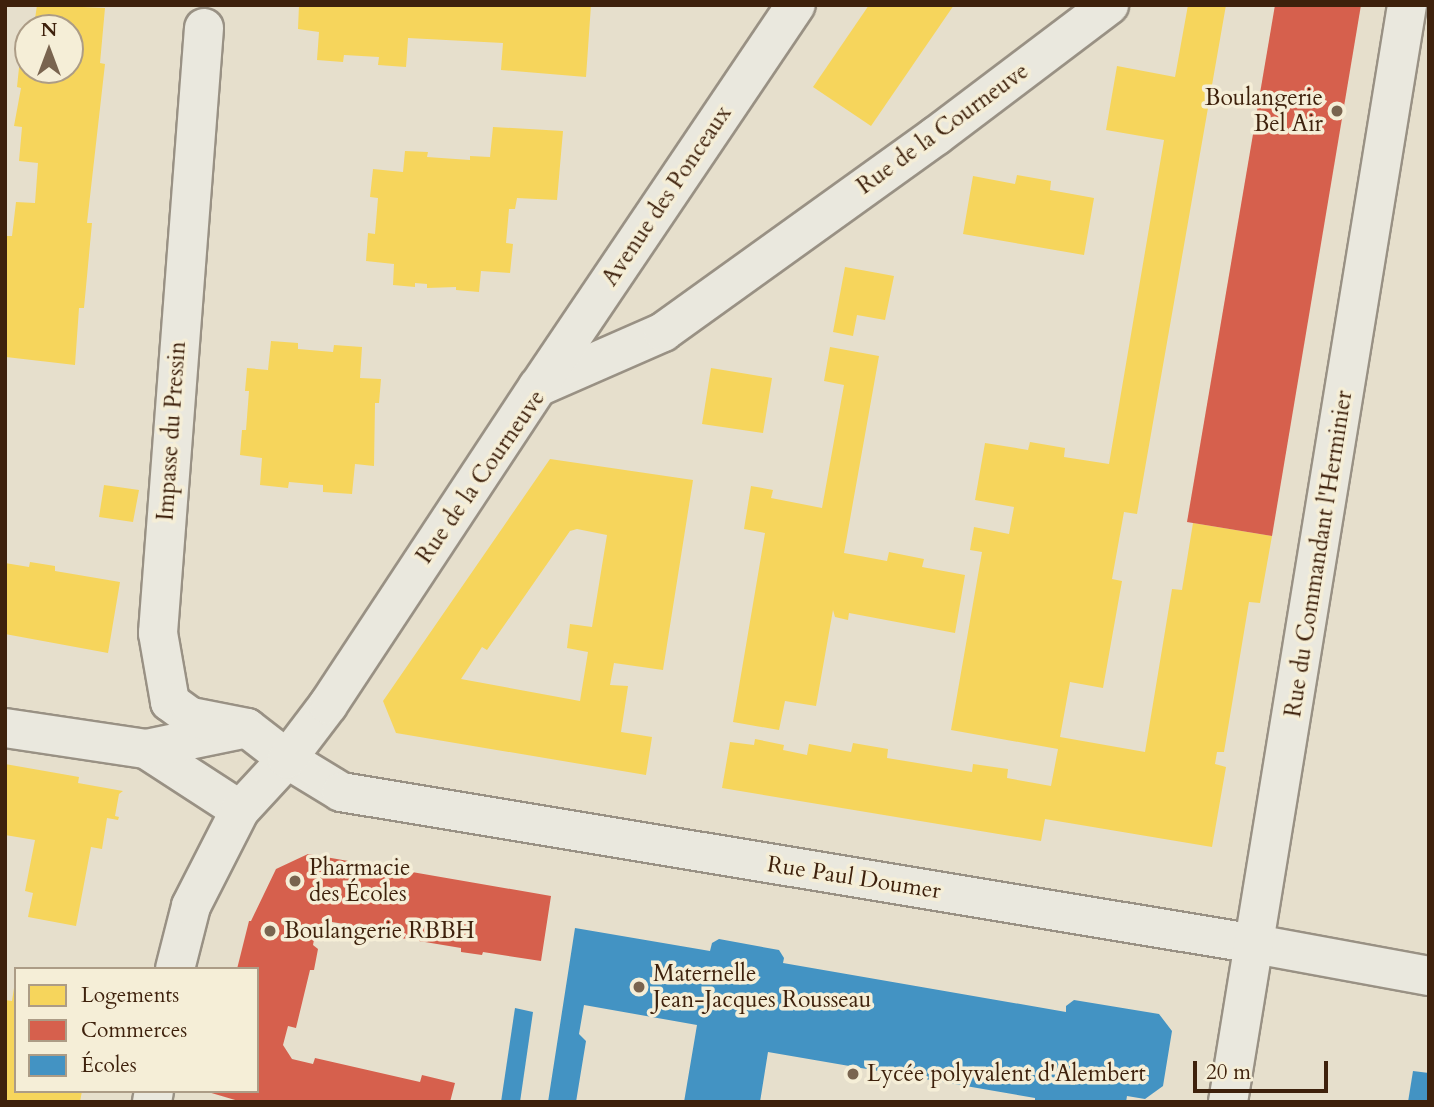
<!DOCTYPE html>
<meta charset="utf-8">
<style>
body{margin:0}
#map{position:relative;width:1434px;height:1107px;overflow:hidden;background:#e6dfcc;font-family:Cardo,serif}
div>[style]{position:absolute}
.homes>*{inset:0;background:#f6d55c}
.shops>*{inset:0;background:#d6604d}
.schools>*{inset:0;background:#4393c3}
.roads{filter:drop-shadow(2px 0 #999184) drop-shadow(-2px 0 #999184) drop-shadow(0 2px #999184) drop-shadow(0 -2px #999184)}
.pedestrian>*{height:38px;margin:-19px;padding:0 19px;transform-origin:19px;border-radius:19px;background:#eae8de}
.minor>*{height:38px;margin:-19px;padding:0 19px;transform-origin:19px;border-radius:19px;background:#eae8de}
.dots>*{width:19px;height:19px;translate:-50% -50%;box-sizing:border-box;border:4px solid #f5eed7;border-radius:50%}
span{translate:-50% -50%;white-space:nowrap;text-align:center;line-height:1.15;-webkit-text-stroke:7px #f5eed7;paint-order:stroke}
.poi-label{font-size:23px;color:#3e210c}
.right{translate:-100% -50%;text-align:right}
.left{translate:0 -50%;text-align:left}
.street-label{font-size:23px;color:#3e210c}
.frame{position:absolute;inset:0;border:7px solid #3e210c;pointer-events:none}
.legend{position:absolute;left:14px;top:967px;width:245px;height:126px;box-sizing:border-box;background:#f5eed7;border:2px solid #ac9c86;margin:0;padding:9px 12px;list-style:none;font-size:21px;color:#3e210c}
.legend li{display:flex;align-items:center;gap:14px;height:35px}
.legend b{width:35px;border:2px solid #ac9c86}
.north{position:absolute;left:14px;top:14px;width:70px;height:70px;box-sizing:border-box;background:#f5eed7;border:2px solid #ac9c86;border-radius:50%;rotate:0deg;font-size:19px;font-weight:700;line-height:28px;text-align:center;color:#3e210c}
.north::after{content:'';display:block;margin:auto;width:24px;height:32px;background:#79644f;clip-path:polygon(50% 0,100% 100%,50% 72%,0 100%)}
.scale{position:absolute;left:1193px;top:1061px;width:135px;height:32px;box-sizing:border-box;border:4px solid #3e210c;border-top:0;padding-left:9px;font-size:21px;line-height:24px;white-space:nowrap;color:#3e210c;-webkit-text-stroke:5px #f5eed7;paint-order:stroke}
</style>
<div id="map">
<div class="homes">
<div style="clip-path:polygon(37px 5px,105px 8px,100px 63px,105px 64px,87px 223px,92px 223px,84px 308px,79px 308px,75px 365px,6px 357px,5px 236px,12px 236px,16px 202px,35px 203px,38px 163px,19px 161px,22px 127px,14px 126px,21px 88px,17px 87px,20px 58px,28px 59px,28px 70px,70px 70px,70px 28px,30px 28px,31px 19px,35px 19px)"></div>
<div style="clip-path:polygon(299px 5px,591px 5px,586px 77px,501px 70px,503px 43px,408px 38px,406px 67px,378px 65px,379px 57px,344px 55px,343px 62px,317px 60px,319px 32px,298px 29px)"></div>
<div style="clip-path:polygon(954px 5px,871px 126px,813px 87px,869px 5px)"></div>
<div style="clip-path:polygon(1188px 5px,1226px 5px,1137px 514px,1124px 512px,1112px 579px,1122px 581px,1103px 688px,1070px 682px,1060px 737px,1145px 752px,1172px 589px,1182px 590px,1193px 523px,1272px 536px,1260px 603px,1249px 602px,1224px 752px,1217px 752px,1215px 764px,1226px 767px,1212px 847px,1045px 819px,1041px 841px,722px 788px,730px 742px,754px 745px,755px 739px,784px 745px,783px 750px,807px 755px,809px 744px,851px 752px,853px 743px,888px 749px,887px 758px,972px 772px,973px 764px,1008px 769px,1007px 778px,1051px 786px,1058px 749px,951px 730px,982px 552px,970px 550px,974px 527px,1009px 534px,1014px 507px,975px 500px,985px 443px,1028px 450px,1030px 442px,1065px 448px,1064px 457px,1109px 464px,1164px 140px,1106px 130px,1117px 66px,1175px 77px)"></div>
<div style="clip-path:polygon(493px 127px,563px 131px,557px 200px,517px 198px,515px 209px,509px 209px,506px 243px,513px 244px,510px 273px,481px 271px,479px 292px,456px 290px,456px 287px,427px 288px,427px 284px,415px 283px,415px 287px,393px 285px,394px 264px,366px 261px,368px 233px,375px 234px,378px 198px,370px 197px,373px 169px,403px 172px,405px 151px,428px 152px,427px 157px,470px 160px,470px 156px,490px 157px)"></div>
<div style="clip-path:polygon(1017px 175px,1051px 181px,1050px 190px,1094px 198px,1084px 255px,963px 234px,973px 176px,1015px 184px)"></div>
<div style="clip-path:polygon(845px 267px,894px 276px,885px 320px,857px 315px,853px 336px,833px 332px)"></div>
<div style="clip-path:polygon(271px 341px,298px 343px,298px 349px,333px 352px,334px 345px,362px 347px,360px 378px,381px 379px,379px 403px,375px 403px,374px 466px,355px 464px,352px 494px,323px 492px,323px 485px,289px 482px,288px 488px,260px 485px,262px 458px,240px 455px,242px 430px,246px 430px,249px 391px,245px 391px,247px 368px,268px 370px)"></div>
<div style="clip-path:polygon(830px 347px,879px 356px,844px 553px,887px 561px,889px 552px,924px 559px,922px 567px,965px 575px,955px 633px,849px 613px,848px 620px,835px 617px,833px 610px,816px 706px,785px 701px,779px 730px,733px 722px,765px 533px,744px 529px,751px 486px,773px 490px,771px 498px,822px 508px,844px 385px,824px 381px)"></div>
<div style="clip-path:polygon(711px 368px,772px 378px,763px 433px,702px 424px)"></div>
<div style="clip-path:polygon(evenodd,550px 459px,693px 480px,663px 670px,614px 663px,610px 685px,628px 686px,621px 732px,652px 737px,646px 775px,396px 733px,383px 701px,550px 459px,577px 529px,607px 535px,592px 627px,570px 624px,567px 648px,588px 652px,580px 701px,461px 679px,482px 647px,487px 650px,570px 531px,577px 529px)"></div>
<div style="clip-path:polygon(104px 485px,139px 490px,133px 522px,99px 517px)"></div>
<div style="clip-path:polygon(30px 562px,55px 566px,55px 571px,120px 582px,108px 653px,5px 634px,5px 563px,29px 567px)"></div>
<div style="clip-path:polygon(5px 764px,79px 777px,78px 783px,123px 791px,119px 794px,115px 816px,119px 817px,118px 820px,107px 818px,102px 849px,91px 847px,76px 926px,28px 917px,33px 893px,25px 891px,35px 840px,5px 835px)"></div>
<div style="clip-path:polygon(14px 988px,16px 1091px,82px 1091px,80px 1102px,5px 1102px,5px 1000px,12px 1001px)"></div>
</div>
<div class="shops">
<div style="clip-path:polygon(1275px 5px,1361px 5px,1272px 536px,1187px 522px)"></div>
<div style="clip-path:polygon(308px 854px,551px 896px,541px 961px,483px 952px,482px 955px,461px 952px,461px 948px,365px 932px,364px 936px,343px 932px,344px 924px,326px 921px,316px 929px,313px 945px,318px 949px,314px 970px,310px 970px,296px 1028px,288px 1026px,283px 1045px,292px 1059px,313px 1064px,315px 1058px,420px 1082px,422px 1075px,455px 1083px,450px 1102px,242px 1102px,208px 1092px,257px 1091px,257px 969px,237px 969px,249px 921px,251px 921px,276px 869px)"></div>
</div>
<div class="schools">
<div style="clip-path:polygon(575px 928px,710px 951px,712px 943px,719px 939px,779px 950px,784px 958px,783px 963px,1066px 1012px,1066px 1006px,1074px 1000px,1159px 1014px,1172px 1031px,1163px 1086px,1145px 1099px,1127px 1096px,1126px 1102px,1035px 1102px,1035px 1098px,768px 1052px,760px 1102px,684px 1102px,697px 1025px,584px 1005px,579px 1034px,586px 1041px,576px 1102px,548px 1102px)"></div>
<div style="clip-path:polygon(515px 1008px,533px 1012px,520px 1102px,501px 1102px)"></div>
<div style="clip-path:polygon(1413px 1071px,1429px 1073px,1429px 1102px,1408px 1102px)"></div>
</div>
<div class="roads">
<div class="pedestrian">
<div style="left:5px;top:728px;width:143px;rotate:8.5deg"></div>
<div style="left:146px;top:749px;width:112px;rotate:33deg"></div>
<div style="left:146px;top:749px;width:103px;rotate:-11.7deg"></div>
</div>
<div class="minor">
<div style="left:204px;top:28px;width:607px;rotate:94.35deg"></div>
<div style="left:158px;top:633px;width:70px;rotate:80.1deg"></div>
<div style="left:170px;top:702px;width:26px;rotate:36deg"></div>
<div style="left:191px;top:717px;width:57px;rotate:11.1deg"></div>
<div style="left:247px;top:728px;width:51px;rotate:37.8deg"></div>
<div style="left:287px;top:759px;width:63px;rotate:31.4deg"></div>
<div style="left:341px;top:792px;width:927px;rotate:9.44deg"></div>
<div style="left:1255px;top:944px;width:177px;rotate:10.4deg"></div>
<div style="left:538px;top:387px;width:137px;rotate:-23.7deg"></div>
<div style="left:663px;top:332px;width:336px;rotate:-35.7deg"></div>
<div style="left:936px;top:136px;width:217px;rotate:-37.1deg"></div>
<div style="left:175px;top:969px;width:65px;rotate:-75.7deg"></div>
<div style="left:191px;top:906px;width:108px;rotate:-63deg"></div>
<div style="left:240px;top:810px;width:69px;rotate:-47.3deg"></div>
<div style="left:287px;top:759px;width:68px;rotate:-52.8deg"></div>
<div style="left:328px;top:705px;width:381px;rotate:-56.6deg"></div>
<div style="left:538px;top:387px;width:461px;rotate:-56deg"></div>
<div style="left:152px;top:1102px;width:11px;rotate:-80deg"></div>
<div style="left:1228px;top:1102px;width:1112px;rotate:-80.73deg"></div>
</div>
</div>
<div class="dots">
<div style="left:1337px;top:111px;background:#79644f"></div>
<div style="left:295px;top:881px;background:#79644f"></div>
<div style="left:270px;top:931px;background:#79644f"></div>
<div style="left:639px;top:987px;background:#79644f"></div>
<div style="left:853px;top:1074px;background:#79644f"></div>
</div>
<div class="poi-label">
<span class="right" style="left:1323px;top:111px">Boulangerie<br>Bel Air</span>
<span class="left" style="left:309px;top:881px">Pharmacie<br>des Écoles</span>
<span class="left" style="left:284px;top:931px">Boulangerie RBBH</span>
<span class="left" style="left:653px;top:987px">Maternelle<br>Jean-Jacques Rousseau</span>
<span class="left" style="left:867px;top:1074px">Lycée polyvalent d'Alembert</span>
</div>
<div class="street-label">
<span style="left:943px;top:129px;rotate:-36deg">Rue de la Courneuve</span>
<span style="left:667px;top:196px;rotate:-56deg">Avenue des Ponceaux</span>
<span style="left:172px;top:431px;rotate:-86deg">Impasse du Pressin</span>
<span style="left:481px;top:477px;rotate:-55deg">Rue de la Courneuve</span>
<span style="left:1319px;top:554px;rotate:-81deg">Rue du Commandant l'Herminier</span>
<span style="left:854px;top:878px;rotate:9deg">Rue Paul Doumer</span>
</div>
<div class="frame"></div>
<ul class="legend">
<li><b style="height:19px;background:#f6d55c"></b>Logements</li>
<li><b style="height:19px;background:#d6604d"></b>Commerces</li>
<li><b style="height:19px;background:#4393c3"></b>Écoles</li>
</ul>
<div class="north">N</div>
<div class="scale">20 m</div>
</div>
